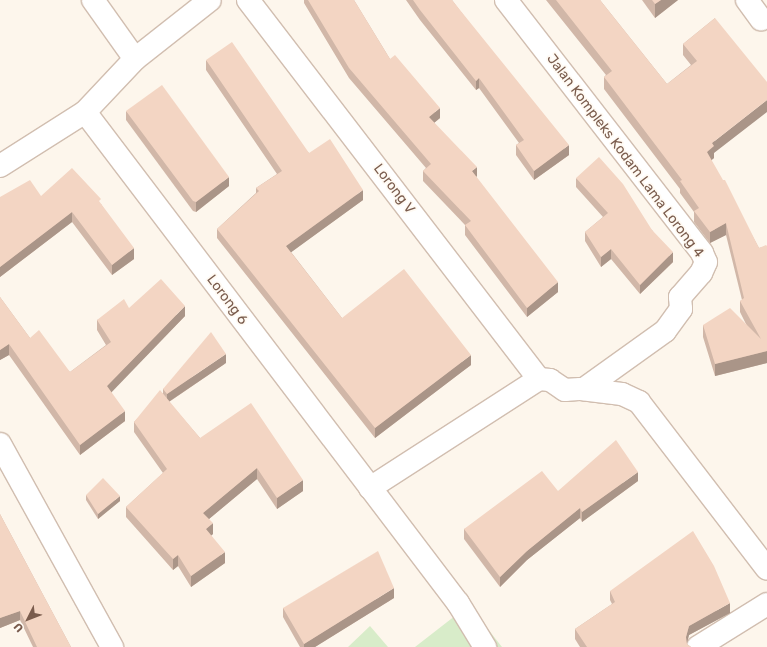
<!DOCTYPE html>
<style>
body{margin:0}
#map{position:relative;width:767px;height:647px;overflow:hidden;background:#fdf6ec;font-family:Rubik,sans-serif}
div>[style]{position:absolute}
.green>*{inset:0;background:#d8ecc9}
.roads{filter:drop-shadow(1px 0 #d1beb0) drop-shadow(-1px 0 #d1beb0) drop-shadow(0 1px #d1beb0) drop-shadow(0 -1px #d1beb0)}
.street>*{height:22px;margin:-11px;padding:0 11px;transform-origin:11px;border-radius:11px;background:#fff}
.wall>*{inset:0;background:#d1b7a8}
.shaded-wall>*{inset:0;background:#aa9588}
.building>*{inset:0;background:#f3d5c3}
span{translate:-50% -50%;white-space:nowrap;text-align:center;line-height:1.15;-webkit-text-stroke:3.5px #fffaf3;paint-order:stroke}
.street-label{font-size:14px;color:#7a5c4d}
.north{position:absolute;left:8px;top:599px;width:40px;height:40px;-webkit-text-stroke:3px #fffaf3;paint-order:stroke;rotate:228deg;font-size:11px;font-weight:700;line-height:16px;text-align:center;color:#7a5c4d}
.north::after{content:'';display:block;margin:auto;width:14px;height:18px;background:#7a5c4d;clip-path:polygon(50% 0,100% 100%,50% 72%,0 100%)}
</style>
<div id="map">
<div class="green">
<div style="clip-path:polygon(469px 605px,502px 647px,415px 647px)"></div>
<div style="clip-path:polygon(370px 626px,388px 647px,348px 647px)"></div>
</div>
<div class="roads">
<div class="street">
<div style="left:93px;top:0;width:72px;rotate:54.6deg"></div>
<div style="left:248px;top:0;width:478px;rotate:52.5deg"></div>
<div style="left:506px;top:0;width:320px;rotate:52.2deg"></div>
<div style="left:702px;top:253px;width:10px;rotate:66deg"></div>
<div style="left:706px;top:262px;width:12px;rotate:114deg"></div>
<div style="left:701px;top:273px;width:32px;rotate:131deg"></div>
<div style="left:680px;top:297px;width:12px;rotate:85deg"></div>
<div style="left:681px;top:309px;width:27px;rotate:126deg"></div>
<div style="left:665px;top:331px;width:100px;rotate:144.4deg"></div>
<div style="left:747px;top:0;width:24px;rotate:54deg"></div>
<div style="left:85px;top:112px;width:617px;rotate:52.78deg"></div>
<div style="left:458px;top:603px;width:52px;rotate:58.5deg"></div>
<div style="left:0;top:166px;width:101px;rotate:-32.4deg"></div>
<div style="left:85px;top:112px;width:73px;rotate:-46.7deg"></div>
<div style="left:135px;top:59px;width:95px;rotate:-38.2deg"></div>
<div style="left:0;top:444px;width:232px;rotate:61.1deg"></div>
<div style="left:370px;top:488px;width:201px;rotate:-32.8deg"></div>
<div style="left:539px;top:379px;width:11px;rotate:5deg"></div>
<div style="left:550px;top:380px;width:18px;rotate:34deg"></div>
<div style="left:565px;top:390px;width:16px;rotate:-4deg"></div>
<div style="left:581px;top:389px;width:41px;rotate:7deg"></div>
<div style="left:622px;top:394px;width:19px;rotate:25deg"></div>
<div style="left:639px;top:402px;width:210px;rotate:52.5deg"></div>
<div style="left:698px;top:647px;width:81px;rotate:-31.9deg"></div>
</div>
</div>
<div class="wall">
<div style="clip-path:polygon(304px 0,354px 0,390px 59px,440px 118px,434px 123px,477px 176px,476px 177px,558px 292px,527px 317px,465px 235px,465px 225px,423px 181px,423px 171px,426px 168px,349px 78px,304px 3px)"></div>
<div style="clip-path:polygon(406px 0,452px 0,569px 155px,534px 180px,516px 155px,516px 145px,519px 143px,479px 88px,476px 90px,420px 20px)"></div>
<div style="clip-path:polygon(546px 0,600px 0,667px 84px,691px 65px,683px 55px,683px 44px,715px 18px,714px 158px,711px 160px,759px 248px,767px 246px,767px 363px,715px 376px,703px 337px,703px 325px,747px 326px,740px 312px,740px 301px,742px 300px,726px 235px,710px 243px,694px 222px,694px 212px,680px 193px,680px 189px,604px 89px,604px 77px,606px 75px)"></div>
<div style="clip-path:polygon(642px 0,678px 0,655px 18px)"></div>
<div style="clip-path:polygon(206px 60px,309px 153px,363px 200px,291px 252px,342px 318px,471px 365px,375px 438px,217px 238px,217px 229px,256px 193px,256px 188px,277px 174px,206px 70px)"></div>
<div style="clip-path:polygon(126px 111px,229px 186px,196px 212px,193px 211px,126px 120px)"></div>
<div style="clip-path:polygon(576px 178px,652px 230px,673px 262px,640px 294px,611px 259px,601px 267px,585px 241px,585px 232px,603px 217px,576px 187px)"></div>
<div style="clip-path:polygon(41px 196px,101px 204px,134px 259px,112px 275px,72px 222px,0 277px,0 197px)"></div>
<div style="clip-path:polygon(0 297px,30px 338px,70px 372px,106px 345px,97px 330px,97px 320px,129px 308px,185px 316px,111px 392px,125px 421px,80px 455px,9px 355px,0 360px)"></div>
<div style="clip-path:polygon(226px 363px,169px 402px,200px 438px,303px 491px,277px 509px,257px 479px,209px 519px,213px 534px,211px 535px,225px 563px,191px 587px,178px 566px,173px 570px,126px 517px,126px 507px,163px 473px,134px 432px,134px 422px,163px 393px,163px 389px)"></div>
<div style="clip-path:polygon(638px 481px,582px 522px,580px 518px,527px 560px,500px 587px,464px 539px,464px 529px,558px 491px)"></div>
<div style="clip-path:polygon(86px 495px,120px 501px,98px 519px,86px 500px)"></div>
<div style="clip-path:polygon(0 514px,71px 647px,33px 647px,20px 620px,0 628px)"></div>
<div style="clip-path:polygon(610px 591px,730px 613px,689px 635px,687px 642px,687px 644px,691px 647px,580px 647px,575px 639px,575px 629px,612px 604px,610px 600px)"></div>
<div style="clip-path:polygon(394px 598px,315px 647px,300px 647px,283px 617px,283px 608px)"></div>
</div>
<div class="shaded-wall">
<div style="clip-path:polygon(661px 0,678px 0,655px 18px,655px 4px)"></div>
<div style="clip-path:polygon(479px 78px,479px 88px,476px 90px,476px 81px)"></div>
<div style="clip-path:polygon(767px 100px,767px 112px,714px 153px,714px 158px,707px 164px,707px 152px,712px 143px)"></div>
<div style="clip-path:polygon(440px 108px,440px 118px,429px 127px,429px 117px)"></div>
<div style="clip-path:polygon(569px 145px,569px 155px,534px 180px,534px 171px)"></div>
<div style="clip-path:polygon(477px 167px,477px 176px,472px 181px,472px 171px)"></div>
<div style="clip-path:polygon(229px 177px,229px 186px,196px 212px,196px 202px)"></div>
<div style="clip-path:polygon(363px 190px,363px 200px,286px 256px,286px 246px)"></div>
<div style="clip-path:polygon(72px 212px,72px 222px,0 277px,0 267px)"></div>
<div style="clip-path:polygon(726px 223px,726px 235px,710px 243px,710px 232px)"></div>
<div style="clip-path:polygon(134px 248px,134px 259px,112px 275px,112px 265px)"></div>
<div style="clip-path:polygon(611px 249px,611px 259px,601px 267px,601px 257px)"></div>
<div style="clip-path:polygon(673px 252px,673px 262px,640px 294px,640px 285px)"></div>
<div style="clip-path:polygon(558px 282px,558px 292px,527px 317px,527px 308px)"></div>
<div style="clip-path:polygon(185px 306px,185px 316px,107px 397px,107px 386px)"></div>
<div style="clip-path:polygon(9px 344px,9px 355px,0 360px,0 350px)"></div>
<div style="clip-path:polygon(767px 351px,767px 363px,715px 376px,715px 364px)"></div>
<div style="clip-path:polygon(226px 354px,226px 363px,167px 403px,167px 394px)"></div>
<div style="clip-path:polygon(471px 355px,471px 365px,375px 438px,375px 428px)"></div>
<div style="clip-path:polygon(125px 411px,125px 421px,80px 455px,80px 445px)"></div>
<div style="clip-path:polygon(257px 468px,257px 479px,203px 524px,203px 513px)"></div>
<div style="clip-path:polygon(638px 472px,638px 481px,582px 522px,582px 512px)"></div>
<div style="clip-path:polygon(303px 480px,303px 491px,277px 509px,277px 498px)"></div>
<div style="clip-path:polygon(120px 496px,120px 501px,98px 519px,98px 514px)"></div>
<div style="clip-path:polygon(580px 508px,580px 518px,527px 560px,500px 587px,500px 577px,527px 551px)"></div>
<div style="clip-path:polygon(213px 523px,213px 534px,206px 540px,206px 529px)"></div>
<div style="clip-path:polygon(225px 552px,225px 563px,191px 587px,191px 576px)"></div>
<div style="clip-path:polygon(178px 555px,178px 566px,173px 570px,173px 559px)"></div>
<div style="clip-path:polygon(394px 588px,394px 598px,315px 647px,304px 647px,304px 644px)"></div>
<div style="clip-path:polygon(730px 603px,730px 613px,689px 635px,686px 647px,686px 637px,689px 626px)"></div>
<div style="clip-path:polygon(20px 611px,20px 620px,0 628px,0 618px)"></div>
</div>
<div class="building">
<div style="clip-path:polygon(308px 0,354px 0,390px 59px,395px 55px,440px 108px,429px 117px,477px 167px,472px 171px,558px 282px,527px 308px,465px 225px,471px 221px,423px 171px,431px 164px,349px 68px)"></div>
<div style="clip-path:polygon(413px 0,452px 0,569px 145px,534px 171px,516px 145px,524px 140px,479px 78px,476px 81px,420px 10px)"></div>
<div style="clip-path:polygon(556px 0,600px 0,667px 84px,697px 61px,683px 44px,715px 18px,767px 82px,767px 100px,712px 143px,714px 146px,707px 152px,723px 180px,725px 180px,759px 248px,766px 245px,767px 246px,767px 351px,715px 364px,703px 325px,730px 308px,761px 339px,740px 301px,744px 298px,726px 223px,710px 232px,694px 211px,699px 208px,680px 181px,682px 180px,604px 77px,612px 71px)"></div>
<div style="clip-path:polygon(652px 0,661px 0,655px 4px)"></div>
<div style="clip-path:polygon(232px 42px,309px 153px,330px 139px,363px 190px,286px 246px,342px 318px,404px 269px,471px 355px,375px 428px,217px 229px,259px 191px,256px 188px,282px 171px,206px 60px)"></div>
<div style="clip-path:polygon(162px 85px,229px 177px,196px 202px,193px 201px,126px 111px)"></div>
<div style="clip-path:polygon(599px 157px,623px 184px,652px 230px,673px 252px,640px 285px,611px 249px,601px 257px,585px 232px,608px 213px,576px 178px)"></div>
<div style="clip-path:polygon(72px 168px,101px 199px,99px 201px,134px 248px,112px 265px,72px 212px,0 267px,0 197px,30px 180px,41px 196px)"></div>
<div style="clip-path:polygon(161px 279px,185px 306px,107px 386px,125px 411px,80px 445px,9px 344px,0 350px,0 297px,30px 338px,39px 330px,70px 372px,111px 342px,97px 320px,124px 299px,129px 308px)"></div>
<div style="clip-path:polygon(211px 332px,226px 354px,167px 394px,163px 389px)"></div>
<div style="clip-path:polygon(160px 390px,200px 438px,251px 403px,303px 480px,277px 498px,257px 468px,203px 513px,213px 523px,206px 529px,225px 552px,191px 576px,178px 555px,173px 559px,126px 507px,167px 469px,134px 422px)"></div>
<div style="clip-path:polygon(616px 440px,638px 472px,582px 512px,580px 508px,527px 551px,500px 577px,464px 529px,542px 471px,558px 491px)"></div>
<div style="clip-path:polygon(103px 478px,120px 496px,98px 514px,86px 495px)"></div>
<div style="clip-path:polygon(0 514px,71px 647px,37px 647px,20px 611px,0 618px)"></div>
<div style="clip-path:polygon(693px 531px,714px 566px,730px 603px,689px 626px,686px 637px,687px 644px,691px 647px,587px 647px,575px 629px,615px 602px,610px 591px)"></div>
<div style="clip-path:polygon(378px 551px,394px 588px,304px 644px,283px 608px)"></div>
</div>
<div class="street-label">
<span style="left:625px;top:156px;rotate:53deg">Jalan Kompleks Kodam Lama Lorong 4</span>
<span style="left:394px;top:189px;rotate:53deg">Lorong V</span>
<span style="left:227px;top:300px;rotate:53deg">Lorong 6</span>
</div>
<div class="north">U</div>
</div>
